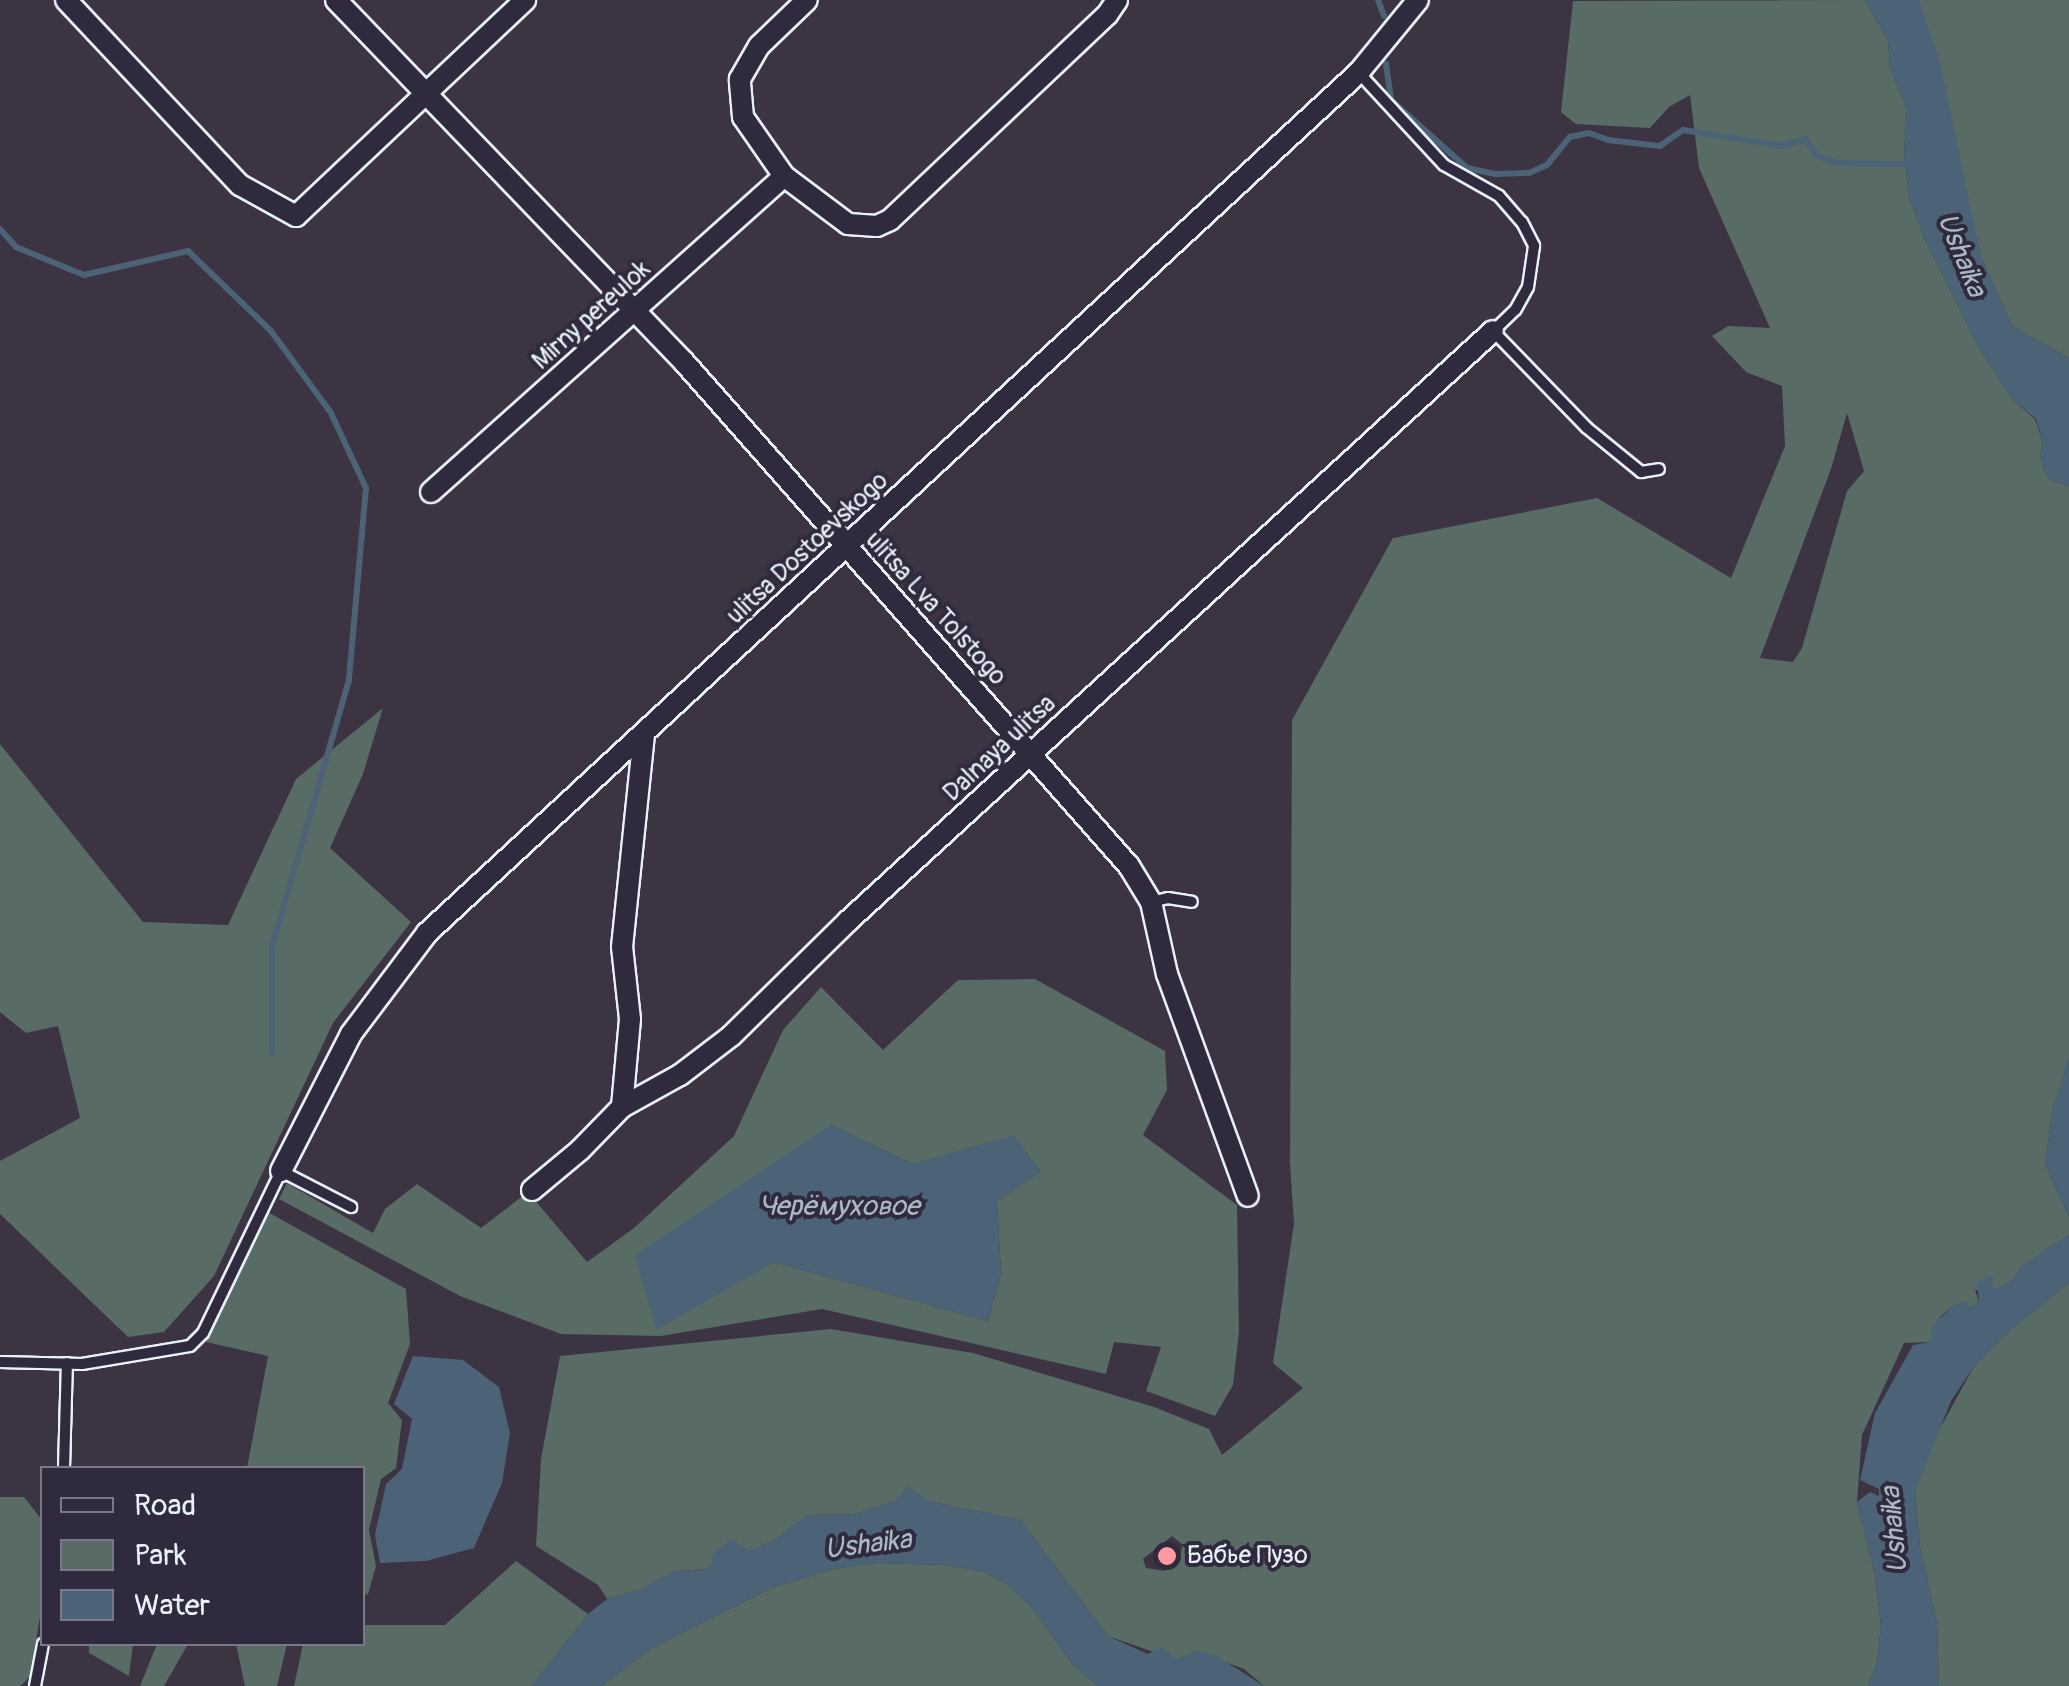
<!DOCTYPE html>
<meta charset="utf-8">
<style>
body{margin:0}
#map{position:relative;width:2069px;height:1686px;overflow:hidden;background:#3c3443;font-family:Pangolin,sans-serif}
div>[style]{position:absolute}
.green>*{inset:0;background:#586b64}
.water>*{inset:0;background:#4c6276}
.stream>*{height:6px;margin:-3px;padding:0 3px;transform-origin:3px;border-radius:3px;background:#4c6276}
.roads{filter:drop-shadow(2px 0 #e8f1f8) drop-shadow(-2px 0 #e8f1f8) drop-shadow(0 2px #e8f1f8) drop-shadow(0 -2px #e8f1f8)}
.service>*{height:10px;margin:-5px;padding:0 5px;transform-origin:5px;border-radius:5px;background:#2f2a3d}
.minor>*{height:20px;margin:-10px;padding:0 10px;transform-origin:10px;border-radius:10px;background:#2f2a3d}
.dots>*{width:28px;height:28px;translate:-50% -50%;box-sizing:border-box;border:5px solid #2f2a3d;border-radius:50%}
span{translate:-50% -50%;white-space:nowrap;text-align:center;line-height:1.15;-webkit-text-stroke:8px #2f2a3d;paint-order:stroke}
.street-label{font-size:25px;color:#e8f1f8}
.poi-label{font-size:25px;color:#e8f1f8}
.left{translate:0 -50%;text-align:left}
.water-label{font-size:28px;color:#aab8c4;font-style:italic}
.legend{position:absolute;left:40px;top:1466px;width:325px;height:180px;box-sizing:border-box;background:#2f2a3d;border:2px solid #797a88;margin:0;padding:12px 18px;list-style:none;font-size:30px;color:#e8f1f8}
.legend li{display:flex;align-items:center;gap:20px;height:50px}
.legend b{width:50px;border:2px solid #797a88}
</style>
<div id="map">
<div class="green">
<div style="clip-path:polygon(evenodd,1865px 0,1888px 41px,1890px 68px,1907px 109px,1904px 152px,1909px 197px,1925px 240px,1977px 344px,2013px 400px,2035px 419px,2043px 443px,2040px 454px,2045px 473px,2051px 480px,2069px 486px,2069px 1059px,2053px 1107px,2045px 1164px,2069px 1217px,2069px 1235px,2021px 1267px,2012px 1281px,1992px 1290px,1975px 1290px,1979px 1302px,1971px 1308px,1964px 1302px,1952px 1307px,1941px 1316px,1930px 1342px,1904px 1343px,1862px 1435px,1857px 1502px,1875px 1575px,1881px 1626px,1877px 1663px,1868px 1686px,1264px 1686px,1244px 1669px,1197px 1651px,1176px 1660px,1108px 1636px,1020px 1520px,927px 1501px,908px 1487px,894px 1502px,854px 1514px,808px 1515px,775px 1540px,710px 1569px,675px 1571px,642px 1589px,607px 1599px,598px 1585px,536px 1546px,541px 1459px,560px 1356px,831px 1329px,973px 1353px,1154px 1407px,1209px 1429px,1222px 1455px,1303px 1388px,1273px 1363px,1294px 1224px,1290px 1164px,1292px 720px,1393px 538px,1597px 498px,1731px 578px,1785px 446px,1782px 386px,1746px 372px,1712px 336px,1728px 326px,1770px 328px,1699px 168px,1690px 95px,1669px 107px,1650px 128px,1576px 124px,1561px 112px,1573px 1px,1865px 0,1847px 413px,1864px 471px,1847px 491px,1802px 648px,1793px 662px,1760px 658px,1831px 469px,1847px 413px,1865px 0,1172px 1536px,1183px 1545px,1179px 1557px,1164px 1571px,1146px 1568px,1143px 1559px,1172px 1536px)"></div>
<div style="clip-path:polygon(1919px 0,2069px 0,2069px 358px,2012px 326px,1981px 257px)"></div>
<div style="clip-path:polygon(383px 708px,363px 774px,330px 848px,411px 922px,333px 1023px,214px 1276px,164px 1332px,128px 1337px,0 1214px,0 1161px,80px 1118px,58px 1026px,26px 1033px,0 1012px,0 744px,143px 922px,228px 925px,296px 779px)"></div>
<div style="clip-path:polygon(evenodd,1035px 979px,1165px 1051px,1167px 1090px,1143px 1135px,1237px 1205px,1239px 1332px,1233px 1385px,1215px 1416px,1146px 1391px,1161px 1347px,1114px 1342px,1106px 1374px,822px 1309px,661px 1336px,561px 1334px,460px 1296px,279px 1199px,287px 1183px,373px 1233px,385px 1209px,417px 1184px,481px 1228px,528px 1192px,587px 1262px,634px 1228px,734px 1136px,783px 1030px,821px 987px,883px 1050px,958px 980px,1035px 979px,831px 1125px,912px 1164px,1014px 1136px,1040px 1172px,997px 1201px,1001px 1274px,988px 1321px,774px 1262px,831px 1125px)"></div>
<div style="clip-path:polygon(266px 1211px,406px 1289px,410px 1344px,388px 1403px,402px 1420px,396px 1468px,381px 1479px,369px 1530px,376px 1566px,368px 1594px,363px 1595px,362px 1468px,247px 1468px,268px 1356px,206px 1342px)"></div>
<div style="clip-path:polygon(2069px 1283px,2069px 1686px,1939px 1686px,1937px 1624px,1920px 1547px,1915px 1491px,1927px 1452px,1973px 1368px,2005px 1334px)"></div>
<div style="clip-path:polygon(0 1497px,24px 1497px,42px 1520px,42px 1605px,30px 1677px,20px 1686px,0 1686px)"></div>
<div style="clip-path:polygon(516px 1561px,588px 1614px,532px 1686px,294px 1686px,303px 1644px,362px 1644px,363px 1625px,445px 1625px)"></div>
<div style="clip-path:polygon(876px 1563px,945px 1565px,982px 1571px,1009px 1585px,1030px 1605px,1074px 1666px,1098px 1686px,601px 1686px,652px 1648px,771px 1588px,833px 1569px)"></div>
<div style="clip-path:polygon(89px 1644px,133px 1644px,129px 1676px,89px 1653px)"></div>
<div style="clip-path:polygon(157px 1644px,188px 1644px,164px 1686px,140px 1686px)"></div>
<div style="clip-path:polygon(236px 1644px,287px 1644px,277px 1686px,245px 1686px)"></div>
</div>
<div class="water">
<div style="clip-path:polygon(1865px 0,1919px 0,1940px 62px,1981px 257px,2012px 326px,2069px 358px,2069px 486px,2051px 480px,2045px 473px,2040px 454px,2043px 443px,2036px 419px,2013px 400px,1977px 344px,1925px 240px,1909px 197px,1904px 152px,1907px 109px,1890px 68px,1888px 41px)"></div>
<div style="clip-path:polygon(2069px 1059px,2069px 1217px,2045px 1164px,2053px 1107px)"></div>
<div style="clip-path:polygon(831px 1125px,912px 1164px,1014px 1135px,1040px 1172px,997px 1201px,1001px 1274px,988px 1321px,774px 1262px,656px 1330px,635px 1255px)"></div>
<div style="clip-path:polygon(2069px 1235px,2069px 1283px,2005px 1334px,1973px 1368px,1951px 1401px,1915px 1491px,1920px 1547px,1937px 1624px,1939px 1686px,1868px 1686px,1877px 1663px,1881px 1626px,1875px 1575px,1857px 1502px,1870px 1492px,1879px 1496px,1879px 1489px,1860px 1480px,1875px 1413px,1913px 1345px,1930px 1342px,1933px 1325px,1952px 1307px,1964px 1302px,1971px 1308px,1979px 1302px,1977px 1282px,1993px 1275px,1993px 1289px,2012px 1281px,2021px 1267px)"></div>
<div style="clip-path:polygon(413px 1356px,463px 1360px,499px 1387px,510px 1433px,502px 1483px,474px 1548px,426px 1561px,380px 1563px,375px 1535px,386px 1484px,402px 1469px,412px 1419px,394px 1404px)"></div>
<div style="clip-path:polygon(908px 1487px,927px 1501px,1020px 1520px,1108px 1636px,1148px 1654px,1162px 1647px,1176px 1660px,1197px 1651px,1217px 1656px,1264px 1686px,1098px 1686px,1074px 1666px,1030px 1605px,1009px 1585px,982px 1571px,945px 1565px,877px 1563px,833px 1569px,771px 1588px,652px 1648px,601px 1686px,532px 1686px,588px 1614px,607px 1599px,642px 1589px,675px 1571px,710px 1569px,714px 1552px,732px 1539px,750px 1551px,775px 1540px,808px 1515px,854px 1514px,894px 1502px)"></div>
</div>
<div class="stream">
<div style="left:1378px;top:0;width:17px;rotate:69deg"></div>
<div style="left:1386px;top:64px;width:36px;rotate:82deg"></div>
<div style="left:1391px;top:100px;width:102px;rotate:41.8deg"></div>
<div style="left:1467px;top:168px;width:30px;rotate:12deg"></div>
<div style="left:1496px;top:174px;width:33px;rotate:-2deg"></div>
<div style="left:1529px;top:173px;width:20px;rotate:-24deg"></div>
<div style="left:1547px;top:165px;width:36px;rotate:-51deg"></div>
<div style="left:1570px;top:137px;width:19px;rotate:-12deg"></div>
<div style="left:1589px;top:133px;width:20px;rotate:20deg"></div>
<div style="left:1608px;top:140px;width:52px;rotate:6.6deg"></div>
<div style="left:1660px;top:146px;width:28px;rotate:-35deg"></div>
<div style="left:1683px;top:130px;width:100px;rotate:9.2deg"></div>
<div style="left:1782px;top:146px;width:25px;rotate:-16deg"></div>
<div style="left:1806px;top:139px;width:20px;rotate:57deg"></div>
<div style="left:1817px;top:156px;width:21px;rotate:19deg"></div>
<div style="left:1837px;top:163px;width:74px;rotate:0.8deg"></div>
<div style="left:0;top:229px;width:24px;rotate:48deg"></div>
<div style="left:16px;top:247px;width:74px;rotate:22.4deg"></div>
<div style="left:84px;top:275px;width:107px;rotate:-13deg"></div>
<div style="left:188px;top:251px;width:115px;rotate:43.9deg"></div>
<div style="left:271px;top:331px;width:102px;rotate:53.8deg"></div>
<div style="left:331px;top:413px;width:83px;rotate:65deg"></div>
<div style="left:366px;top:488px;width:193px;rotate:95.1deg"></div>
<div style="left:349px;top:680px;width:278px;rotate:106.1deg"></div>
<div style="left:272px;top:947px;width:107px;rotate:90deg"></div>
</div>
<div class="roads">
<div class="service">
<div style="left:1359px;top:73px;width:125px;rotate:47.3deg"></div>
<div style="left:1444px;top:165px;width:63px;rotate:29.4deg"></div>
<div style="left:1499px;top:196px;width:35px;rotate:49deg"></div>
<div style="left:1522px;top:222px;width:27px;rotate:63deg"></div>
<div style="left:1534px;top:246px;width:41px;rotate:98.3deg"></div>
<div style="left:1528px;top:287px;width:26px;rotate:119deg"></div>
<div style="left:1515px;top:310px;width:30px;rotate:136deg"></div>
<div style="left:1493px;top:331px;width:135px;rotate:45.9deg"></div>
<div style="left:1587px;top:428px;width:70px;rotate:39.2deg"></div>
<div style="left:1641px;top:472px;width:18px;rotate:-9deg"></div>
<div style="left:1151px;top:902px;width:17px;rotate:-13deg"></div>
<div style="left:1168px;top:898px;width:24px;rotate:9deg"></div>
<div style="left:0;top:1362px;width:82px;rotate:1.4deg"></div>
<div style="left:82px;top:1364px;width:109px;rotate:-9.5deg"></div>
<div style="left:190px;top:1346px;width:18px;rotate:-45deg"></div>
<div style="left:203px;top:1333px;width:180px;rotate:-64.3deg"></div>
<div style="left:281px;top:1171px;width:79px;rotate:27.2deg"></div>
<div style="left:64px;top:1468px;width:105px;rotate:-88.4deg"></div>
<div style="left:35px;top:1686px;width:43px;rotate:-79.2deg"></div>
</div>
<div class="minor">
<div style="left:66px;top:0;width:254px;rotate:46.8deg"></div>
<div style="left:240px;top:185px;width:64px;rotate:29deg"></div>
<div style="left:296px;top:216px;width:315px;rotate:-43.3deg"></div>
<div style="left:336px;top:0;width:502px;rotate:46.13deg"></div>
<div style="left:684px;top:362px;width:672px;rotate:48.56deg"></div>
<div style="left:1129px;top:866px;width:42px;rotate:58.6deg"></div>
<div style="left:1151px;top:902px;width:74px;rotate:77.5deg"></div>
<div style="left:1167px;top:974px;width:236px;rotate:70deg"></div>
<div style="left:784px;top:176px;width:80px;rotate:36.9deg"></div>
<div style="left:848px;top:224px;width:29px;rotate:4deg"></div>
<div style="left:877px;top:226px;width:14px;rotate:-25deg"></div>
<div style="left:890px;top:220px;width:299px;rotate:-43.4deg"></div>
<div style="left:1107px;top:15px;width:18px;rotate:-56deg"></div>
<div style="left:431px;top:492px;width:474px;rotate:-41.8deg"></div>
<div style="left:784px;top:176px;width:72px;rotate:-124.8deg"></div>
<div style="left:743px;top:117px;width:38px;rotate:-95deg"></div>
<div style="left:740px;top:79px;width:38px;rotate:-60deg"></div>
<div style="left:759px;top:46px;width:66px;rotate:-43.8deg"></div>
<div style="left:622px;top:1107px;width:88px;rotate:-84.8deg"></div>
<div style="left:630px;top:1019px;width:72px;rotate:-96.3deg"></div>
<div style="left:622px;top:947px;width:214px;rotate:-84.1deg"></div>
<div style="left:281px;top:1171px;width:154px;rotate:-62.9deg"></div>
<div style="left:351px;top:1034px;width:126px;rotate:-53deg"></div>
<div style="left:427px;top:933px;width:1269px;rotate:-42.73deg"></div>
<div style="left:1359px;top:72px;width:93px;rotate:-50.7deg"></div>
<div style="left:532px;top:1190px;width:62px;rotate:-39.8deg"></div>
<div style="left:580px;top:1150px;width:60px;rotate:-45.7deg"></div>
<div style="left:622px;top:1107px;width:66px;rotate:-28.9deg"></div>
<div style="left:680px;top:1075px;width:64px;rotate:-37.4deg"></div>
<div style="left:731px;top:1036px;width:164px;rotate:-44.5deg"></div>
<div style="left:848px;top:921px;width:874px;rotate:-42.45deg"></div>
</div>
</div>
<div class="dots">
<div style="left:1167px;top:1556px;background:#ff9aa2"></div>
</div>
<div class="street-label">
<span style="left:592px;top:316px;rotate:-42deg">Mirny pereulok</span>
<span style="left:808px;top:549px;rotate:-43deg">ulitsa Dostoevskogo</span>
<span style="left:935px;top:609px;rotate:48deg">ulitsa Lva Tolstogo</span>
<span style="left:1000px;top:749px;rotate:-43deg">Dalnaya ulitsa</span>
</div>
<div class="poi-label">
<span class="left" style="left:1187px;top:1556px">Бабье Пузо</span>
</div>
<div class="water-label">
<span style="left:1961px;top:255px;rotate:68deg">Ushaika</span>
<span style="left:839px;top:1207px">Черёмуховое</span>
<span style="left:1895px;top:1530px;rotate:-95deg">Ushaika</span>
<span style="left:868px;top:1545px;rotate:-7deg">Ushaika</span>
</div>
<ul class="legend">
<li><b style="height:12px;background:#2f2a3d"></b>Road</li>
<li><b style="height:28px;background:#586b64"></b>Park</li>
<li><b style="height:28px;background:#4c6276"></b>Water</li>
</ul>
</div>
